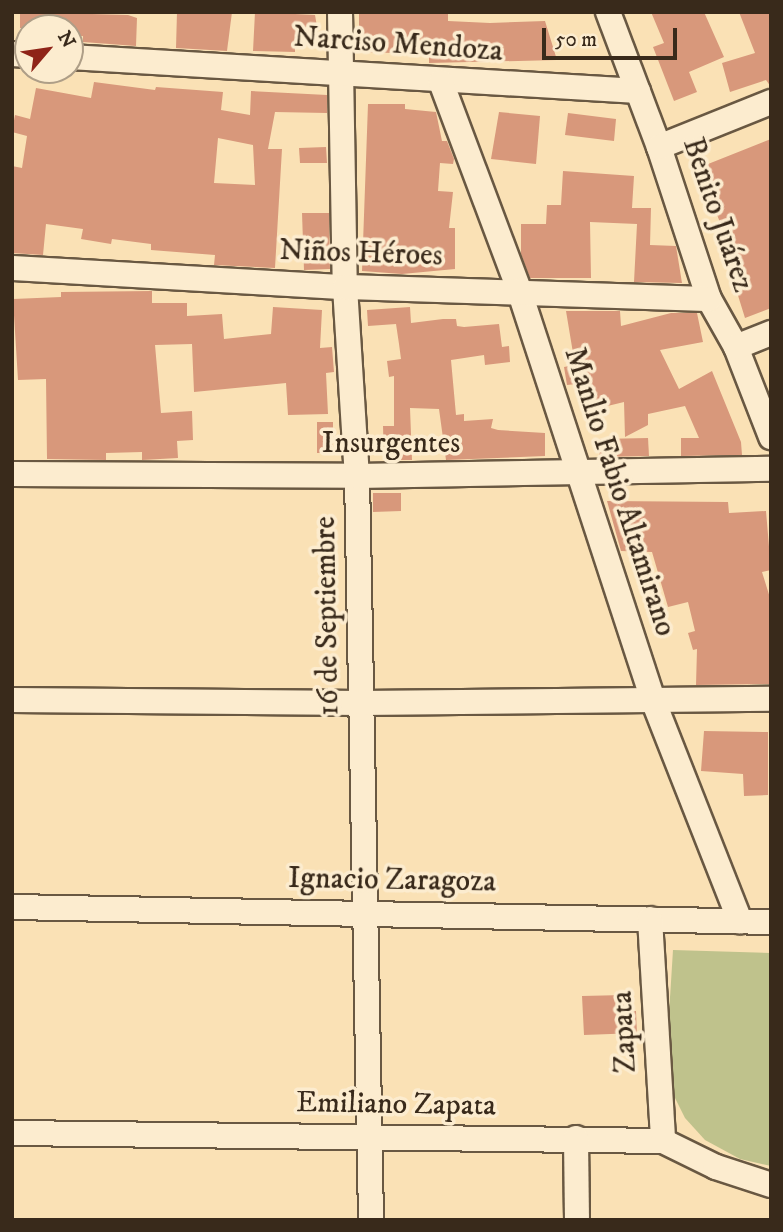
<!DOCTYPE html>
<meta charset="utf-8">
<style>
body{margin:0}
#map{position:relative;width:783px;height:1232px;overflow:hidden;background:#fae1b5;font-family:"IM FELL DW Pica",serif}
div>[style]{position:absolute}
.green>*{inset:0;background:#bfc28c}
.building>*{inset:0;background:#d8987b}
.roads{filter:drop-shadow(2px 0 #695842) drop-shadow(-2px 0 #695842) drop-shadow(0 2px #695842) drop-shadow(0 -2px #695842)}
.minor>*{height:24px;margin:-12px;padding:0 12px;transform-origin:12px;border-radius:12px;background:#fceccf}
span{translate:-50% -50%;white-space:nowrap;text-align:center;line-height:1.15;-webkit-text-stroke:7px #fceccf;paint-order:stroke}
.street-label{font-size:30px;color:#392a1b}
.frame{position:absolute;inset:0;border:14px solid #392a1b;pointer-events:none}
.north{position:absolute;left:14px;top:14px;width:70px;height:70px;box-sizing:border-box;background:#fceccf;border:2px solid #ae9e87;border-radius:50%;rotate:61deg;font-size:19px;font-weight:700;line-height:28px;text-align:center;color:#392a1b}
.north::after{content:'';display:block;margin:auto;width:24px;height:32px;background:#8f2418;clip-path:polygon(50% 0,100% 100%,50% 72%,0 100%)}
.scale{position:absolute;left:542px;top:28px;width:135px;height:32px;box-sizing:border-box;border:4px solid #392a1b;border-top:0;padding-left:9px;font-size:21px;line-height:24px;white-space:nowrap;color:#392a1b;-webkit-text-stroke:5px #fceccf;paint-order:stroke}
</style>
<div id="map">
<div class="green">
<div style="clip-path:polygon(673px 950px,771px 953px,771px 1166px,740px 1159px,705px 1140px,685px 1118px,672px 1092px,666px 1061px)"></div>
</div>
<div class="building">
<div style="clip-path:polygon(20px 12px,128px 15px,137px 18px,136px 46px,83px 42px,83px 36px,70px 37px,70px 28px,20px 28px)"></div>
<div style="clip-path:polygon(177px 12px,232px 12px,227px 51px,176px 48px)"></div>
<div style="clip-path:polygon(255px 12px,315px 15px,319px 38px,295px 38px,295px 52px,253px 51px)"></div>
<div style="clip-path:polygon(359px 12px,448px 12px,448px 21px,490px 23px,545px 21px,557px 60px,429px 63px,429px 54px,359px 52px)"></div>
<div style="clip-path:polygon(651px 12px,704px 12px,724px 57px,689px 72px,697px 92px,674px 101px,653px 47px,664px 43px)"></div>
<div style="clip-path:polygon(739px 12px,771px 12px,771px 87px,766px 80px,730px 92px,722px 63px,755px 53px)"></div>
<div style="clip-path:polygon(evenodd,94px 82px,155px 90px,156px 87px,223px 92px,221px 110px,250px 115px,251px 91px,327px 95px,327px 113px,275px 112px,268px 149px,282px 149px,275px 268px,214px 265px,215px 255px,151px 250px,151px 244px,112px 239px,111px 244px,81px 239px,83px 229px,46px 224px,43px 255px,12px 253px,12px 166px,22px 168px,27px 136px,12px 132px,15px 115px,30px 119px,36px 88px,91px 98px,94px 82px,218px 138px,253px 145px,255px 185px,214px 183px,218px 138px)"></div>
<div style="clip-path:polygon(368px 104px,405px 104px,405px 109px,436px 112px,442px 141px,447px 141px,454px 159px,453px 164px,440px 163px,438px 191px,453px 192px,449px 228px,455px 228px,455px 269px,402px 274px,362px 271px)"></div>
<div style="clip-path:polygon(499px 112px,540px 116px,536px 164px,491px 159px)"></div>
<div style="clip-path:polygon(568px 113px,616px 119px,614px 141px,565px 135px)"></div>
<div style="clip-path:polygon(771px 139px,771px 308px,745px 318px,722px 244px,728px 242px,698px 168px)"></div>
<div style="clip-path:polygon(326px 147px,327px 163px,300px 163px,299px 148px)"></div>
<div style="clip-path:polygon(563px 171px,634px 176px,632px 208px,651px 208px,650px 245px,676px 246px,682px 283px,634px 282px,637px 224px,590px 222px,591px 278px,530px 278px,521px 254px,521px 224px,546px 224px,547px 205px,561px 205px)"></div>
<div style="clip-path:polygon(302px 213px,329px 213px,330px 269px,304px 270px)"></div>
<div style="clip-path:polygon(152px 291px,152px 303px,187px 303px,187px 316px,222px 314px,224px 339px,271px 334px,273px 307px,322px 310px,320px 348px,332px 347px,334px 372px,326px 373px,328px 414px,288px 415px,286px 383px,194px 392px,192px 344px,155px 345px,161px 413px,192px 411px,193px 440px,177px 441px,178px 458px,142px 460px,142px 452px,106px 453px,106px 460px,47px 459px,46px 379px,18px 380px,13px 299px,61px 297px,61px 292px)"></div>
<div style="clip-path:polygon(410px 307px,411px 323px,443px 319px,456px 319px,457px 326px,464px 327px,499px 324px,502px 347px,509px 346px,510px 362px,485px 365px,484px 355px,451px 360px,456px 415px,464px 414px,464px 421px,493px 419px,491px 428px,498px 430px,545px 433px,545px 456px,446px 460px,439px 409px,410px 408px,412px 460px,384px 460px,383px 426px,394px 426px,394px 376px,389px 377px,387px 361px,401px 359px,399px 344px,396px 324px,368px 326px,367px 310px)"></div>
<div style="clip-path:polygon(566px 311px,620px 311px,621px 326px,671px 313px,697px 313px,703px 342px,660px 350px,679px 389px,712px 371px,741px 442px,742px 455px,681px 456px,681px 438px,699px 438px,685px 406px,648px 414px,648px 425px,625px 437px,624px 402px,591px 410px,585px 383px,567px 385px,564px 367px,575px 365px)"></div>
<div style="clip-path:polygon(317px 422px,333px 422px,333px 453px,317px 453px)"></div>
<div style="clip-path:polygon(648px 438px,649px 456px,599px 457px,600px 439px)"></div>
<div style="clip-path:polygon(373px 493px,401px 493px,401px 511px,373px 512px)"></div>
<div style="clip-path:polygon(607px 501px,728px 502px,729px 513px,766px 511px,771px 570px,762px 572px,771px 601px,771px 684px,696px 685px,697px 649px,693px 650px,688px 633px,695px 631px,688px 602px,668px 607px,652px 552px,621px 551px)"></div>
<div style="clip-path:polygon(704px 731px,768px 732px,768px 795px,744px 796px,743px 774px,701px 771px)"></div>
<div style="clip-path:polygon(624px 995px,624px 1011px,636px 1011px,637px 1033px,584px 1035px,582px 996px)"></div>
</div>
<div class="roads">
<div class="minor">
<div style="left:340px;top:12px;width:275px;rotate:89deg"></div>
<div style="left:345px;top:287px;width:189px;rotate:86.4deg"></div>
<div style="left:357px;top:476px;width:744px;rotate:88.92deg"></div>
<div style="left:608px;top:12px;width:144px;rotate:69.3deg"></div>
<div style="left:659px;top:147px;width:160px;rotate:71.8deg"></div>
<div style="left:709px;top:299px;width:55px;rotate:60.6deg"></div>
<div style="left:736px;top:347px;width:97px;rotate:68.7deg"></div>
<div style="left:12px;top:54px;width:16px;rotate:4deg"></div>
<div style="left:70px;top:57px;width:569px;rotate:3.43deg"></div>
<div style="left:441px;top:82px;width:222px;rotate:69.4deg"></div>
<div style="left:519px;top:290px;width:431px;rotate:71.9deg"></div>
<div style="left:653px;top:700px;width:238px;rotate:68.5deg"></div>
<div style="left:659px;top:147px;width:121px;rotate:-21.9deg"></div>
<div style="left:12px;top:268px;width:334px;rotate:3.3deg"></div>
<div style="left:345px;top:287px;width:364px;rotate:1.9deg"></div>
<div style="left:736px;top:347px;width:38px;rotate:-22deg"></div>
<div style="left:12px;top:474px;width:345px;rotate:0.3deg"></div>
<div style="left:357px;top:476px;width:414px;rotate:-1deg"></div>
<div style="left:12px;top:700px;width:349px;rotate:0.5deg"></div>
<div style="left:361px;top:703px;width:410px;rotate:-0.6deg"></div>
<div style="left:12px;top:907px;width:759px;rotate:1.13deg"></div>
<div style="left:650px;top:919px;width:222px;rotate:86.6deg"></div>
<div style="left:12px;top:1133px;width:651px;rotate:0.7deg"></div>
<div style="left:663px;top:1141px;width:59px;rotate:26.1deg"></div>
<div style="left:716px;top:1167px;width:58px;rotate:18.1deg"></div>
<div style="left:576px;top:1138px;width:82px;rotate:89.3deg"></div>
</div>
</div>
<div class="street-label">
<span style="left:398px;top:45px;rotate:4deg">Narciso Mendoza</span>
<span style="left:717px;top:215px;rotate:71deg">Benito Juárez</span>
<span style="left:361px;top:254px;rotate:2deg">Niños Héroes</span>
<span style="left:391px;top:444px">Insurgentes</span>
<span style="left:619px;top:492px;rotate:72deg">Manlio Fabio Altamirano</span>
<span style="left:328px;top:616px;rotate:-91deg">16 de Septiembre</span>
<span style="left:392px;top:881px;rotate:1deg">Ignacio Zaragoza</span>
<span style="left:625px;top:1032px;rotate:-93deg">Zapata</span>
<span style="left:396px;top:1105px;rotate:1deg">Emiliano Zapata</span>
</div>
<div class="frame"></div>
<div class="north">N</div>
<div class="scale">50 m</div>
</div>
